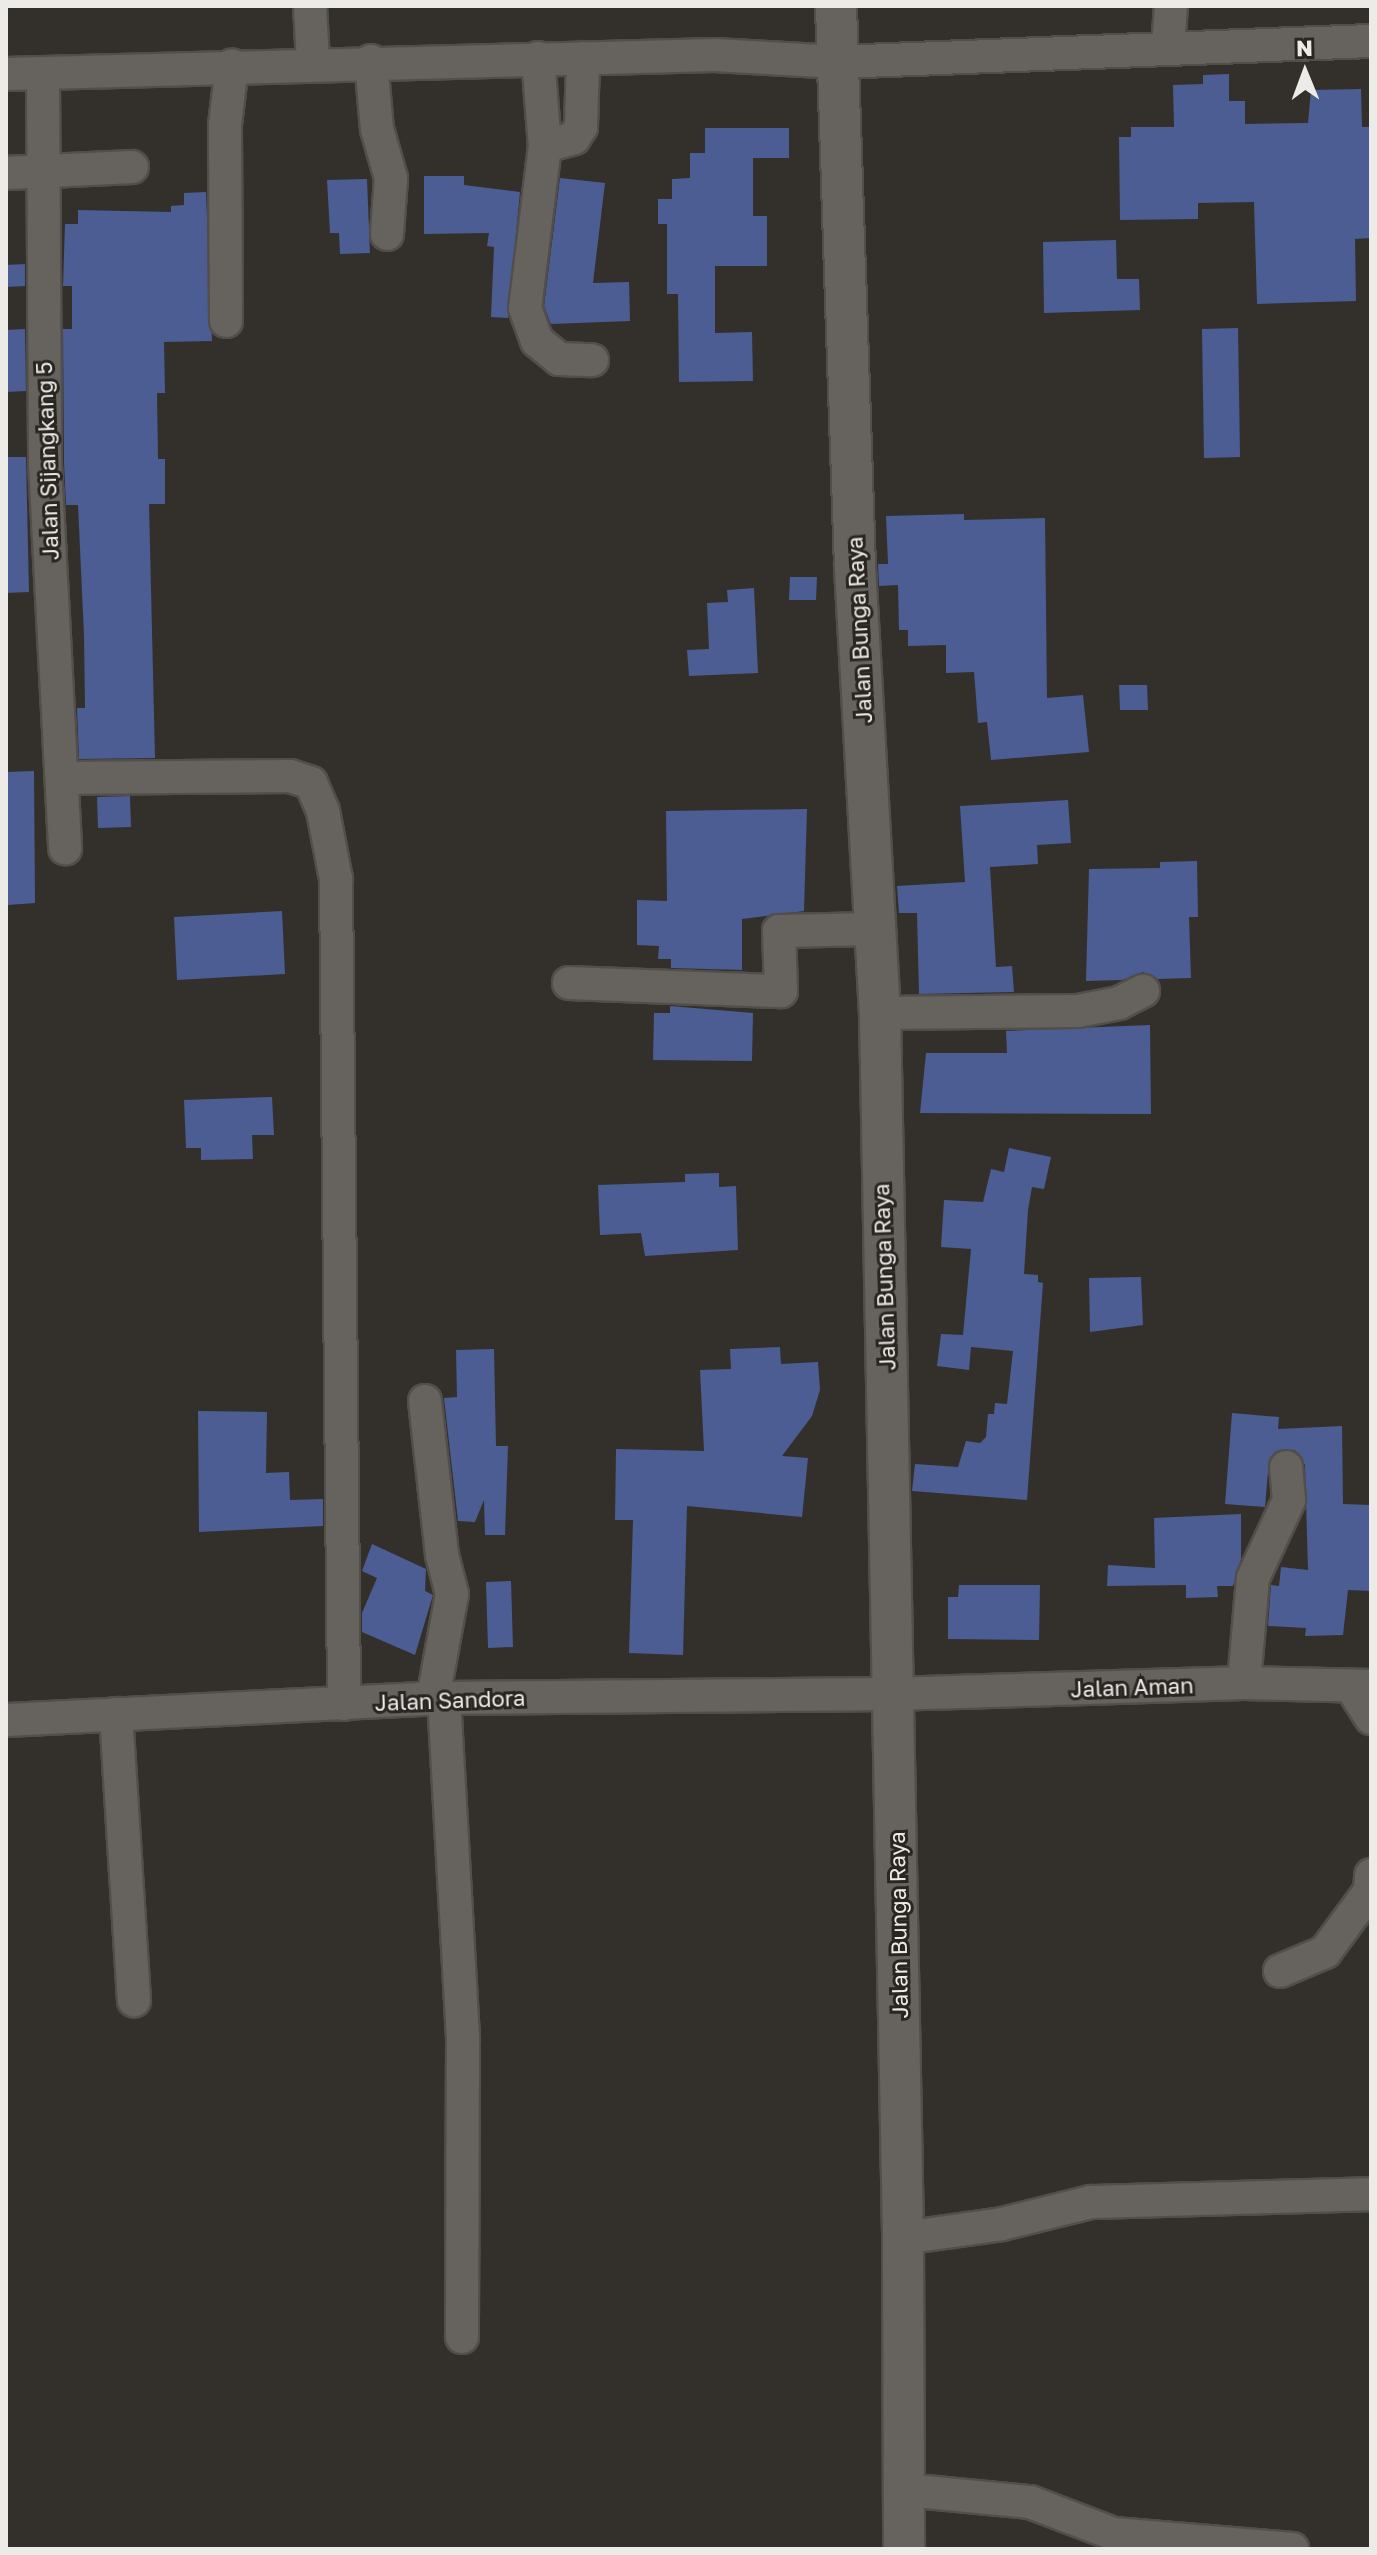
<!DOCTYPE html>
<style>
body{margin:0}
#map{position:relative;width:1377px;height:2555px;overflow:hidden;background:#33302c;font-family:"Golos Text",sans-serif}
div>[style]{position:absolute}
.building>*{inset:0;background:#4b5d92}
.roads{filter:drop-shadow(2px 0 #524f4b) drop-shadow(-2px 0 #524f4b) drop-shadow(0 2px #524f4b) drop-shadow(0 -2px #524f4b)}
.minor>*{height:32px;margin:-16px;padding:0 16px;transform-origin:16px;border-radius:16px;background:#66635e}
.tertiary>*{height:40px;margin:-20px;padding:0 20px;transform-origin:20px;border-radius:20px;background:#66635e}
span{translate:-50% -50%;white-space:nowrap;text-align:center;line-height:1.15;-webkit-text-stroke:6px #292622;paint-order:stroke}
.street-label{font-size:22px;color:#edebe8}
.frame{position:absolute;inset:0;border:8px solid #edebe8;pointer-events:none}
.north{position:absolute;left:1265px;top:32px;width:80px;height:80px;-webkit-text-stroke:6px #292622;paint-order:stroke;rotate:359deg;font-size:22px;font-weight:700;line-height:32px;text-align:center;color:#edebe8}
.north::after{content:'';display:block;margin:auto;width:28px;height:36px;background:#edebe8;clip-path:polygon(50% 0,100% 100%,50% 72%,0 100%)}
</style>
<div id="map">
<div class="building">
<div style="clip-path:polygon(1229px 74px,1229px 101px,1245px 101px,1245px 124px,1308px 123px,1311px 90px,1361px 89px,1362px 127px,1371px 127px,1371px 238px,1355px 239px,1356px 301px,1257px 304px,1254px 202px,1198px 203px,1198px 219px,1120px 220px,1119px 137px,1131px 137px,1131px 127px,1174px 127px,1173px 85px,1203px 84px,1203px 75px)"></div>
<div style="clip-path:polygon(705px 128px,789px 128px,789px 158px,753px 158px,753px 216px,767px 216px,767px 266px,715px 266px,715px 333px,752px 332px,753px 381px,679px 382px,678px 294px,667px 294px,667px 224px,658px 224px,658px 199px,672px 199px,672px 179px,690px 178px,690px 153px,705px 153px)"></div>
<div style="clip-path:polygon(424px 176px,464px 176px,464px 185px,520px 192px,508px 318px,491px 317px,494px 247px,487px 246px,489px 233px,424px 234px)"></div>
<div style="clip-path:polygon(560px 178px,605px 183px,593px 283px,629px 282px,630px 321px,551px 324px,544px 306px)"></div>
<div style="clip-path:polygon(367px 179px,370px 253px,340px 254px,339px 233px,330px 233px,327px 180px)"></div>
<div style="clip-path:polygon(206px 192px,212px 341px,164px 342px,165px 393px,157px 393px,158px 459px,165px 459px,165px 504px,149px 504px,155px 758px,79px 759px,77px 708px,85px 708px,84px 635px,78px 505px,66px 505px,64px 463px,63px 329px,72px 329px,72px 286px,63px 286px,65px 224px,78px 224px,78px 210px,171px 212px,171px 206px,184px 205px,184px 193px)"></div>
<div style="clip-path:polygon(1116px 240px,1117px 279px,1139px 279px,1140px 310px,1044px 313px,1043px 242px)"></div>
<div style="clip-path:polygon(25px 264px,25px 286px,6px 287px,6px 265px)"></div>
<div style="clip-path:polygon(1238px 328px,1240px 457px,1204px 458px,1202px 329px)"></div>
<div style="clip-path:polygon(25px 329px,26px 391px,6px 392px,6px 330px)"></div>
<div style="clip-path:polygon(6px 457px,26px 457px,29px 592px,6px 593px)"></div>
<div style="clip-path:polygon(964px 514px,964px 520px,1045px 518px,1047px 698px,1083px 695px,1089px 752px,991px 760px,987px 722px,978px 723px,974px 672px,946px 673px,946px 645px,908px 646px,908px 630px,899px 630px,898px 585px,879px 586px,878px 564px,888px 564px,886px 516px)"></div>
<div style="clip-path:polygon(790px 577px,817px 577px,816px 600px,789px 600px)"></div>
<div style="clip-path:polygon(754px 588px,758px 673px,689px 676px,687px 650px,709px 649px,707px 603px,728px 602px,727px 590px)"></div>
<div style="clip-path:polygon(1119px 685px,1147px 685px,1148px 710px,1120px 710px)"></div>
<div style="clip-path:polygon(34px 771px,35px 903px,8px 905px,6px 772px)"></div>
<div style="clip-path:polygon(130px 796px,131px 827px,98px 828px,97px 797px)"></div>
<div style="clip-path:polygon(1068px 800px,1071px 843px,1037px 845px,1038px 864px,990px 867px,996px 967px,1012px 966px,1014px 992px,919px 994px,917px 913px,899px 913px,897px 886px,965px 882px,960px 806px)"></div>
<div style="clip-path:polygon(807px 809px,804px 911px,742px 919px,742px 970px,671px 968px,671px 959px,658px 959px,659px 946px,637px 945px,637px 900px,667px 901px,666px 811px)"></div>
<div style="clip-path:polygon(1197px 861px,1198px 917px,1189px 917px,1191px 978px,1157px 979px,1143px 972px,1122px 980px,1086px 981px,1089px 869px,1160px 868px,1160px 862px)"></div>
<div style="clip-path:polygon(282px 911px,285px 974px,177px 980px,174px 917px)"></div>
<div style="clip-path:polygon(670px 1006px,753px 1013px,752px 1061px,653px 1060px,654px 1013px,670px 1013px)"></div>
<div style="clip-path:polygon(1150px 1025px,1151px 1114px,920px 1113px,926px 1053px,1007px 1053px,1006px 1031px)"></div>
<div style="clip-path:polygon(272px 1097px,274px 1135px,252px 1135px,253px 1159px,201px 1160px,201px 1148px,186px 1148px,184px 1100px)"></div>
<div style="clip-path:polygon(1009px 1148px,1051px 1157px,1044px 1189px,1032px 1187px,1028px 1210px,1024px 1274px,1038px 1275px,1038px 1282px,1043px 1283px,1027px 1500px,912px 1491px,915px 1464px,958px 1467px,966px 1441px,980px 1443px,986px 1437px,988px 1414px,994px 1414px,995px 1403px,1007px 1404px,1013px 1351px,971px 1347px,969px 1370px,937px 1366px,941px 1334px,963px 1335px,971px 1249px,941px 1247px,944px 1200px,983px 1202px,991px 1169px,1004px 1172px)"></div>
<div style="clip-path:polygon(719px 1173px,719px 1187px,736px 1186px,738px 1250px,645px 1256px,641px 1233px,600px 1235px,598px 1185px,685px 1182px,685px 1174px)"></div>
<div style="clip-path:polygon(1141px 1277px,1143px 1325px,1090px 1332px,1089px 1278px)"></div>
<div style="clip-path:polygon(780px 1347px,781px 1364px,818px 1362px,820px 1390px,812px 1416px,782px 1456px,808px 1458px,802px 1517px,687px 1506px,683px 1655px,629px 1653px,633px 1520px,615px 1520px,616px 1449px,704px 1451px,700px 1370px,731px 1369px,730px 1349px)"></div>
<div style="clip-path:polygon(494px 1349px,496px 1446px,508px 1446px,505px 1535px,485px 1535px,484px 1500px,475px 1522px,458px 1521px,444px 1398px,457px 1397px,456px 1350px)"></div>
<div style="clip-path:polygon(198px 1411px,267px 1412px,266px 1473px,289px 1472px,290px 1500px,323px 1499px,323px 1526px,199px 1532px)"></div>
<div style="clip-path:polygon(1232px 1413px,1279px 1417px,1278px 1429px,1342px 1426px,1343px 1504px,1371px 1505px,1371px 1591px,1348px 1590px,1343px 1635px,1305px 1636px,1306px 1628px,1268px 1626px,1271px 1585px,1279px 1586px,1281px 1567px,1308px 1570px,1305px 1465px,1295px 1450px,1276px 1451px,1269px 1460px,1265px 1507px,1225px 1504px)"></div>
<div style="clip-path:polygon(1241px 1514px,1241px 1559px,1233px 1586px,1217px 1586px,1218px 1597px,1186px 1598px,1186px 1585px,1107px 1586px,1108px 1565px,1155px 1568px,1154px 1518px)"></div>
<div style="clip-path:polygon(372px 1544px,426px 1569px,425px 1591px,433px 1595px,415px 1655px,362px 1632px,362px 1613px,377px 1578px,362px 1571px)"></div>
<div style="clip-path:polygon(511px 1581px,513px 1647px,488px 1648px,486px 1582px)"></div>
<div style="clip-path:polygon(959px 1585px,1040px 1585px,1039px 1640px,948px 1639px,948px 1597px,958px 1597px)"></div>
</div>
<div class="roads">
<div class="minor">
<div style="left:310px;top:6px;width:56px;rotate:86.9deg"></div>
<div style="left:1168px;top:46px;width:40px;rotate:-85.7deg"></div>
<div style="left:538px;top:58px;width:88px;rotate:85.5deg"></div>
<div style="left:545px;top:146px;width:163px;rotate:97deg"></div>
<div style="left:525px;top:308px;width:35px;rotate:70deg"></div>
<div style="left:537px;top:341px;width:28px;rotate:39deg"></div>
<div style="left:559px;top:359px;width:33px;rotate:2deg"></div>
<div style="left:371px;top:61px;width:68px;rotate:85deg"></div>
<div style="left:377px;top:129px;width:51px;rotate:74.1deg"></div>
<div style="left:391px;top:178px;width:56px;rotate:94.1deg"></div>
<div style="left:43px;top:73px;width:391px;rotate:89.7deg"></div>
<div style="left:45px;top:464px;width:385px;rotate:87deg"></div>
<div style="left:6px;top:74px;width:709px;rotate:-1.54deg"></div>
<div style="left:715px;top:55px;width:123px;rotate:3.3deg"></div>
<div style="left:838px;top:62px;width:533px;rotate:-2.26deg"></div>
<div style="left:545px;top:146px;width:30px;rotate:-15deg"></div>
<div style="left:574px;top:138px;width:13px;rotate:-58deg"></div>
<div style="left:581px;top:127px;width:69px;rotate:-88.3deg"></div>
<div style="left:6px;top:173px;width:126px;rotate:-2.7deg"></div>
<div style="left:226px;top:321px;width:196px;rotate:-90.3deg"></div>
<div style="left:225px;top:125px;width:60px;rotate:-83.3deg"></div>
<div style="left:64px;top:778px;width:226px;rotate:-0.5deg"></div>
<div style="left:290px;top:776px;width:22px;rotate:18deg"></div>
<div style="left:311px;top:783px;width:30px;rotate:67deg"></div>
<div style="left:323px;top:811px;width:69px;rotate:79.2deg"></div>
<div style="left:336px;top:879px;width:825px;rotate:89.44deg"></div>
<div style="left:569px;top:983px;width:212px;rotate:2.2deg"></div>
<div style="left:781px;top:991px;width:60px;rotate:-91.9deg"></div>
<div style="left:779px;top:931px;width:97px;rotate:-1.2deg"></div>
<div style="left:880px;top:1013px;width:198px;rotate:-0.6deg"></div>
<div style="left:1078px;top:1011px;width:42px;rotate:-11deg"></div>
<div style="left:1119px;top:1003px;width:27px;rotate:-27deg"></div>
<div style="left:425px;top:1401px;width:155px;rotate:83.7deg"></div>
<div style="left:442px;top:1555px;width:40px;rotate:75.6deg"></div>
<div style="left:452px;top:1594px;width:107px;rotate:100.3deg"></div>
<div style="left:1244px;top:1683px;width:105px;rotate:-85.1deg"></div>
<div style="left:1253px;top:1578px;width:86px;rotate:-65.2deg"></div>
<div style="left:1289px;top:1500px;width:33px;rotate:-95deg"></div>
<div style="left:1351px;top:1686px;width:38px;rotate:58deg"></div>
<div style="left:444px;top:1698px;width:343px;rotate:86.8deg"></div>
<div style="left:463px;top:2040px;width:297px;rotate:90.2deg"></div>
<div style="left:116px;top:1714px;width:287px;rotate:86.4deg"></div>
<div style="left:6px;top:1720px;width:439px;rotate:-2.9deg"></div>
<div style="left:444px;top:1698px;width:449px;rotate:-0.5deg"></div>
<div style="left:893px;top:1694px;width:351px;rotate:-1.8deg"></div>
<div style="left:1244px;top:1683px;width:127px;rotate:1.4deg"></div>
<div style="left:1280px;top:1971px;width:49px;rotate:-22.9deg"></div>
<div style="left:1325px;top:1952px;width:76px;rotate:-53.6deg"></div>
<div style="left:1370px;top:1891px;width:16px;rotate:-86deg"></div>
<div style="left:903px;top:2238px;width:100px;rotate:-8deg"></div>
<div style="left:1002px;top:2224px;width:92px;rotate:-13.9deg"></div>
<div style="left:1091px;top:2202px;width:280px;rotate:-1.6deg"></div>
<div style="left:905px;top:2490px;width:126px;rotate:5.5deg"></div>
<div style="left:1030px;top:2502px;width:90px;rotate:20.9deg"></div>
<div style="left:1114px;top:2534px;width:179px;rotate:4.8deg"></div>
</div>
<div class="tertiary">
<div style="left:836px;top:6px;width:561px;rotate:88.06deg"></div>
<div style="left:855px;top:567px;width:447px;rotate:86.8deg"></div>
<div style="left:880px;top:1013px;width:1225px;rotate:88.92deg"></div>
<div style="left:903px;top:2238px;width:311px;rotate:89.8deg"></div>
</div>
</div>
<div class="street-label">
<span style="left:47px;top:461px;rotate:-92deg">Jalan Sijangkang 5</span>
<span style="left:859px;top:630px;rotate:-93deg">Jalan Bunga Raya</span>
<span style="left:884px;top:1277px;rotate:-92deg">Jalan Bunga Raya</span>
<span style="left:1132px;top:1687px;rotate:-2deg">Jalan Aman</span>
<span style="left:450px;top:1700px;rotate:-2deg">Jalan Sandora</span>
<span style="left:898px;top:1925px;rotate:-91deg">Jalan Bunga Raya</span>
</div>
<div class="frame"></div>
<div class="north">N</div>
</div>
